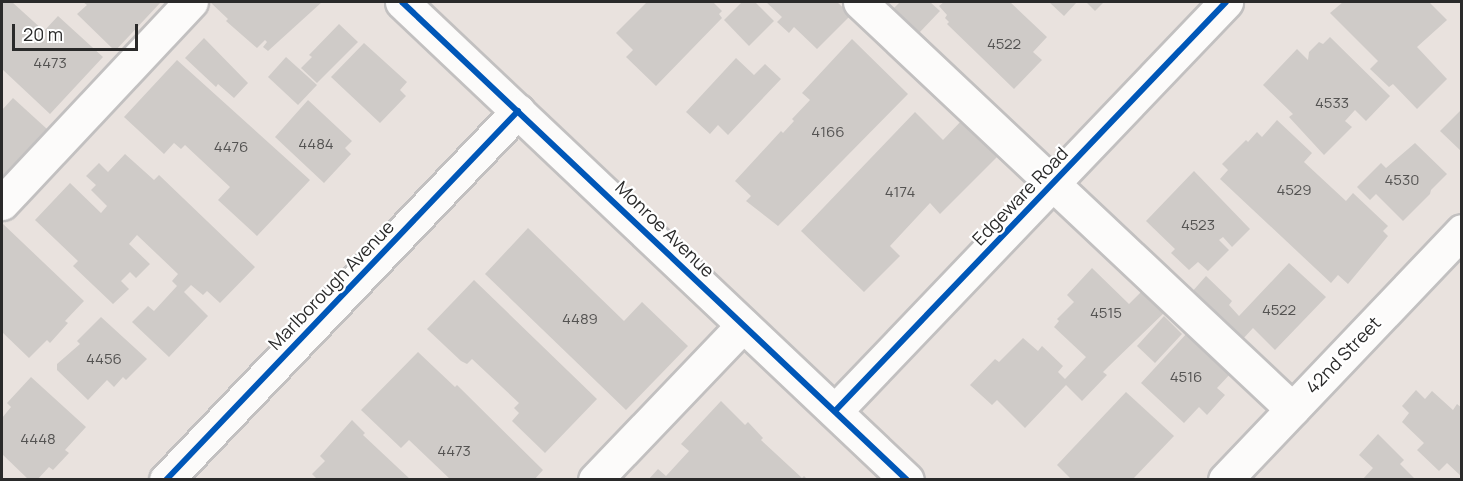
<!DOCTYPE html>
<style>
body{margin:0}
#map{position:relative;width:1463px;height:481px;overflow:hidden;background:#e9e2de;font-family:Manrope,sans-serif}
div>[style]{position:absolute}
.building>*{inset:0;background:#cfcbc8}
.roads{filter:drop-shadow(2px 0 #c2c0c0) drop-shadow(-2px 0 #c2c0c0) drop-shadow(0 2px #c2c0c0) drop-shadow(0 -2px #c2c0c0)}
.minor>*{height:33px;margin:-16.5px;padding:0 16.5px;transform-origin:16.5px;border-radius:16.5px;background:#fcfbfa}
.cycleway>*{height:6px;margin:-3px;padding:0 3px;transform-origin:3px;border-radius:3px;background:#0057b8}
span{translate:-50% -50%;white-space:nowrap;text-align:center;line-height:1.15;-webkit-text-stroke:4.5px #fff;paint-order:stroke}
.number-label{font-size:15px;color:#545352}
.number-label span{-webkit-text-stroke-width:0}
.street-label{font-size:18px;color:#2a2a2a}
.frame{position:absolute;inset:0;border:3px solid #2a2a2a;pointer-events:none}
.scale{position:absolute;left:12px;top:24px;width:126px;height:27px;box-sizing:border-box;border:3px solid #2a2a2a;border-top:0;padding-left:8px;font-size:18px;line-height:21px;white-space:nowrap;color:#2a2a2a;-webkit-text-stroke:4px #fff;paint-order:stroke}
</style>
<div id="map">
<div class="building">
<div style="clip-path:polygon(2px 2px,12px 2px,44px 31px,58px 16px,103px 57px,50px 114px,2px 69px)"></div>
<div style="clip-path:polygon(83px 2px,161px 2px,115px 51px,77px 14px,87px 5px)"></div>
<div style="clip-path:polygon(210px 2px,322px 2px,268px 51px,263px 47px,267px 42px,265px 40px,257px 48px,226px 21px,228px 19px)"></div>
<div style="clip-path:polygon(647px 2px,713px 2px,722px 11px,719px 14px,722px 18px,656px 86px,626px 57px,633px 50px,616px 33px)"></div>
<div style="clip-path:polygon(742px 2px,755px 2px,774px 21px,749px 46px,724px 20px)"></div>
<div style="clip-path:polygon(766px 2px,837px 2px,851px 15px,817px 49px,794px 27px,789px 33px,777px 22px,782px 17px)"></div>
<div style="clip-path:polygon(900px 2px,930px 2px,940px 11px,918px 34px,892px 10px)"></div>
<div style="clip-path:polygon(944px 2px,1010px 2px,1047px 37px,1033px 52px,1042px 60px,1014px 89px,947px 24px,949px 22px,945px 18px,947px 15px,939px 6px)"></div>
<div style="clip-path:polygon(1049px 2px,1077px 2px,1064px 16px)"></div>
<div style="clip-path:polygon(1086px 2px,1104px 2px,1095px 11px)"></div>
<div style="clip-path:polygon(1343px 2px,1429px 2px,1447px 20px,1417px 47px,1447px 79px,1417px 109px,1393px 84px,1389px 87px,1370px 69px,1378px 61px,1330px 13px)"></div>
<div style="clip-path:polygon(339px 24px,358px 42px,317px 83px,301px 68px,312px 57px,309px 55px)"></div>
<div style="clip-path:polygon(1330px 37px,1390px 96px,1366px 121px,1355px 110px,1345px 121px,1352px 127px,1324px 155px,1289px 117px,1293px 114px,1263px 85px,1297px 49px,1308px 60px,1309px 52px,1319px 42px,1323px 44px)"></div>
<div style="clip-path:polygon(204px 38px,248px 83px,234px 98px,218px 84px,216px 87px,185px 58px)"></div>
<div style="clip-path:polygon(852px 39px,908px 94px,778px 226px,746px 201px,751px 196px,735px 181px,781px 131px,783px 133px,794px 121px,792px 119px,810px 100px,802px 93px)"></div>
<div style="clip-path:polygon(364px 43px,407px 82px,400px 90px,406px 96px,380px 123px,331px 77px)"></div>
<div style="clip-path:polygon(286px 57px,317px 85px,298px 105px,268px 77px)"></div>
<div style="clip-path:polygon(736px 58px,754px 75px,765px 64px,781px 79px,728px 135px,718px 125px,710px 134px,686px 112px)"></div>
<div style="clip-path:polygon(177px 60px,310px 180px,257px 236px,218px 200px,230px 187px,185px 145px,181px 149px,174px 143px,164px 154px,124px 117px)"></div>
<div style="clip-path:polygon(13px 98px,47px 129px,2px 178px,2px 110px)"></div>
<div style="clip-path:polygon(308px 100px,352px 141px,345px 148px,351px 154px,324px 183px,275px 137px)"></div>
<div style="clip-path:polygon(1462px 109px,1462px 152px,1440px 131px)"></div>
<div style="clip-path:polygon(915px 112px,943px 140px,964px 118px,1001px 153px,940px 214px,930px 203px,890px 246px,900px 256px,864px 292px,801px 231px)"></div>
<div style="clip-path:polygon(1277px 120px,1312px 153px,1304px 162px,1346px 201px,1353px 193px,1388px 226px,1383px 231px,1388px 236px,1348px 284px,1338px 275px,1331px 283px,1220px 179px,1228px 170px,1222px 164px,1246px 140px,1248px 142px,1257px 132px,1262px 137px)"></div>
<div style="clip-path:polygon(1415px 143px,1447px 174px,1431px 190px,1430px 194px,1403px 221px,1376px 194px,1370px 200px,1357px 187px,1381px 163px,1386px 168px)"></div>
<div style="clip-path:polygon(125px 154px,154px 180px,159px 175px,255px 267px,220px 303px,207px 291px,203px 295px,191px 285px,184px 292px,208px 316px,169px 357px,132px 322px,148px 306px,154px 311px,177px 286px,172px 281px,178px 274px,137px 235px,129px 244px,150px 264px,136px 278px,130px 272px,121px 281px,129px 289px,113px 304px,73px 266px,78px 261px,35px 220px,70px 183px,101px 213px,107px 206px,91px 190px,96px 185px,86px 176px,99px 163px,108px 172px)"></div>
<div style="clip-path:polygon(1194px 171px,1250px 229px,1232px 247px,1223px 237px,1219px 240px,1229px 250px,1208px 271px,1198px 262px,1189px 270px,1171px 253px,1175px 249px,1146px 221px)"></div>
<div style="clip-path:polygon(2px 223px,84px 301px,65px 321px,68px 323px,50px 343px,47px 340px,29px 358px,2px 332px)"></div>
<div style="clip-path:polygon(528px 228px,624px 321px,642px 302px,688px 346px,626px 410px,485px 274px)"></div>
<div style="clip-path:polygon(1289px 263px,1326px 297px,1275px 350px,1253px 328px,1241px 341px,1191px 293px,1206px 276px,1232px 301px,1229px 305px,1239px 316px)"></div>
<div style="clip-path:polygon(1092px 268px,1129px 304px,1142px 291px,1165px 312px,1109px 366px,1103px 372px,1107px 375px,1082px 401px,1066px 385px,1025px 428px,997px 400px,992px 405px,970px 385px,995px 359px,999px 362px,1023px 338px,1038px 351px,1042px 346px,1063px 366px,1058px 372px,1065px 379px,1086px 357px,1054px 327px,1059px 321px,1057px 319px,1074px 302px,1067px 295px)"></div>
<div style="clip-path:polygon(474px 280px,597px 399px,545px 453px,512px 421px,519px 413px,514px 408px,519px 403px,472px 359px,467px 364px,461px 361px,427px 329px)"></div>
<div style="clip-path:polygon(1164px 316px,1182px 334px,1155px 363px,1137px 346px)"></div>
<div style="clip-path:polygon(101px 317px,147px 359px,126px 380px,123px 377px,114px 387px,107px 380px,88px 400px,57px 370px,57px 364px,80px 344px,77px 341px)"></div>
<div style="clip-path:polygon(1188px 332px,1232px 372px,1217px 388px,1225px 395px,1207px 415px,1199px 407px,1184px 423px,1141px 383px)"></div>
<div style="clip-path:polygon(418px 352px,455px 387px,457px 385px,543px 470px,534px 480px,451px 480px,409px 440px,401px 448px,361px 410px)"></div>
<div style="clip-path:polygon(31px 377px,86px 427px,65px 450px,69px 453px,53px 470px,49px 467px,37px 480px,29px 480px,2px 454px,2px 418px,11px 407px,7px 403px)"></div>
<div style="clip-path:polygon(1416px 390px,1425px 399px,1432px 391px,1453px 410px,1457px 404px,1462px 408px,1462px 477px,1447px 463px,1439px 471px,1417px 450px,1424px 443px,1402px 422px,1409px 413px,1402px 406px)"></div>
<div style="clip-path:polygon(1126px 392px,1174px 436px,1132px 480px,1072px 480px,1057px 465px)"></div>
<div style="clip-path:polygon(721px 401px,745px 425px,748px 422px,763px 438px,761px 440px,802px 478px,804px 476px,808px 480px,648px 480px,658px 469px,666px 476px,689px 451px,681px 444px)"></div>
<div style="clip-path:polygon(352px 420px,365px 433px,363px 435px,411px 480px,318px 480px,312px 474px,325px 461px,320px 456px)"></div>
<div style="clip-path:polygon(1378px 434px,1404px 460px,1400px 464px,1416px 480px,1362px 480px,1373px 468px,1359px 455px)"></div>
</div>
<div class="roads">
<div class="minor">
<div style="left:402px;top:2px;width:695px;rotate:43.43deg"></div>
<div style="left:860px;top:2px;width:594px;rotate:43.29deg"></div>
<div style="left:2px;top:203px;width:276px;rotate:-46.8deg"></div>
<div style="left:835px;top:411px;width:566px;rotate:-46.29deg"></div>
<div style="left:166px;top:480px;width:510px;rotate:-46.35deg"></div>
<div style="left:595px;top:480px;width:214px;rotate:-46.3deg"></div>
<div style="left:1225px;top:480px;width:344px;rotate:-46.4deg"></div>
</div>
</div>
<div class="cycleway">
<div style="left:402px;top:2px;width:695px;rotate:43.43deg"></div>
<div style="left:835px;top:411px;width:566px;rotate:-46.29deg"></div>
<div style="left:166px;top:480px;width:510px;rotate:-46.35deg"></div>
</div>
<div class="number-label">
<span style="left:1004px;top:44px">4522</span>
<span style="left:50px;top:63px">4473</span>
<span style="left:1332px;top:103px">4533</span>
<span style="left:828px;top:132px">4166</span>
<span style="left:316px;top:144px">4484</span>
<span style="left:231px;top:147px">4476</span>
<span style="left:1402px;top:180px">4530</span>
<span style="left:1294px;top:190px">4529</span>
<span style="left:900px;top:192px">4174</span>
<span style="left:1198px;top:225px">4523</span>
<span style="left:1279px;top:310px">4522</span>
<span style="left:1106px;top:313px">4515</span>
<span style="left:580px;top:319px">4489</span>
<span style="left:104px;top:359px">4456</span>
<span style="left:1186px;top:377px">4516</span>
<span style="left:38px;top:439px">4448</span>
<span style="left:454px;top:451px">4473</span>
</div>
<div class="street-label">
<span style="left:1020px;top:196px;rotate:-46deg">Edgeware Road</span>
<span style="left:665px;top:229px;rotate:44deg">Monroe Avenue</span>
<span style="left:331px;top:285px;rotate:-46deg">Marlborough Avenue</span>
<span style="left:1343px;top:355px;rotate:-46deg">42nd Street</span>
</div>
<div class="frame"></div>
<div class="scale">20 m</div>
</div>
